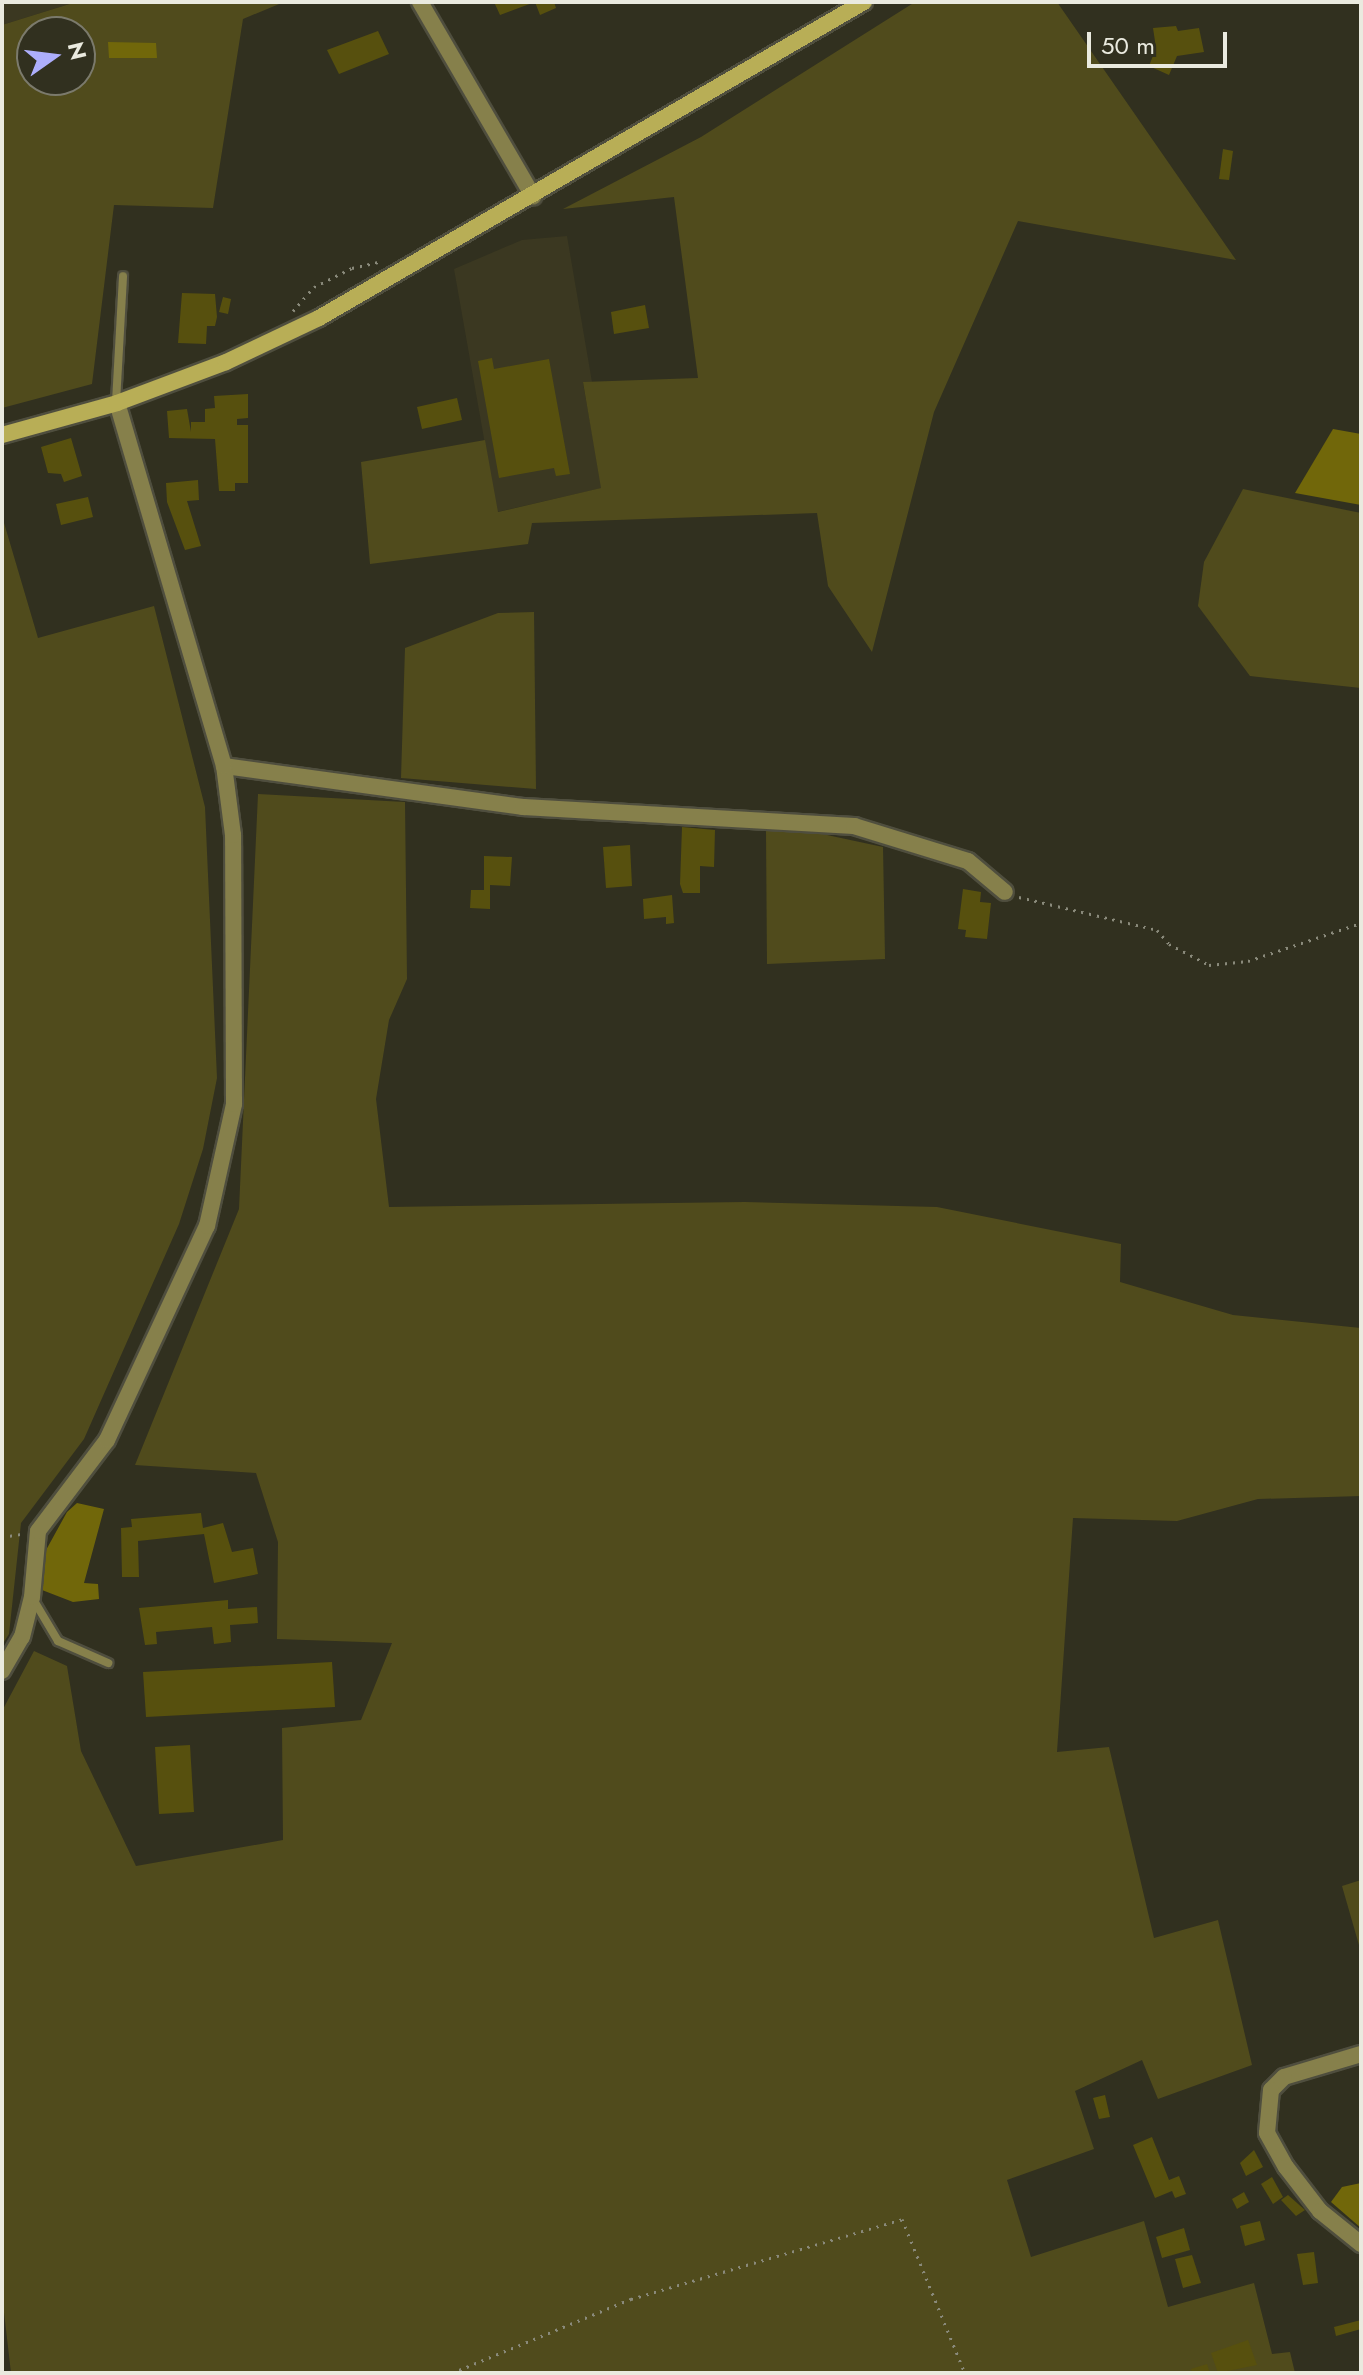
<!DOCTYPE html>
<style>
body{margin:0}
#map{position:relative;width:1363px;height:2375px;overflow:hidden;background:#31301f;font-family:Jost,sans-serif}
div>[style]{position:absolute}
.built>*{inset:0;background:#3b3821}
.green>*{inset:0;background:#504b1c}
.water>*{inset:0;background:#71670a}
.building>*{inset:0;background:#57500e}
.path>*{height:3px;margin-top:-1.5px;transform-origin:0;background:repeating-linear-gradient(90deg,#8a8a7b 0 2px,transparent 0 8px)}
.roads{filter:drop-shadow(2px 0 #4f4e3e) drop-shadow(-2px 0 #4f4e3e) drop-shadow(0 2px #4f4e3e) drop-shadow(0 -2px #4f4e3e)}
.service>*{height:8px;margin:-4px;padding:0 4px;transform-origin:4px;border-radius:4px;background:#86804b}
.minor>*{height:16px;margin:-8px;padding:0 8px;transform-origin:8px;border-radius:8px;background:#86804b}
.tertiary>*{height:16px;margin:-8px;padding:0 8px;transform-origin:8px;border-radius:8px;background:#86804b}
.secondary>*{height:16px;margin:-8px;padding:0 8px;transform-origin:8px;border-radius:8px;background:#b8ae56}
span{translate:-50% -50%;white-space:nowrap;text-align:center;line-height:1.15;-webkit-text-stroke:8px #31301f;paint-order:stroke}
.frame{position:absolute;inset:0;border:4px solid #eaeadf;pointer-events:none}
.north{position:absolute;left:16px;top:16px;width:80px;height:80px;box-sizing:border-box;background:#31301f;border:2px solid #7b7a6c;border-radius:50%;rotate:76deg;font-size:22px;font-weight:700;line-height:32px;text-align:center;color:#eaeadf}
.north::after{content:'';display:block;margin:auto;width:28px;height:36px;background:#adaefb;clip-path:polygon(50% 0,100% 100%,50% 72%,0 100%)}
.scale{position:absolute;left:1087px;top:32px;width:140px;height:36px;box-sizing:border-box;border:4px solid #eaeadf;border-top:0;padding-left:10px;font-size:24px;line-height:28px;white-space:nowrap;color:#eaeadf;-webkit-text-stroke:6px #31301f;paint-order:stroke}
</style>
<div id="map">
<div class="built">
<div style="clip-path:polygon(2px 2px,76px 2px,2px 25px)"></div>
<div style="clip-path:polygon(567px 236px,592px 382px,583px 383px,602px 488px,497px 512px,454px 269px,522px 240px)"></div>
</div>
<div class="green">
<div style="clip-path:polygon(evenodd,76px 2px,284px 2px,243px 19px,213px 208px,114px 205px,92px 384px,2px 408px,2px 25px,76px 2px,32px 32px,80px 32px,80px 80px,32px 80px,32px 32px)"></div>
<div style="clip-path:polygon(915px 2px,1057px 2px,1236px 260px,1018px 221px,934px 412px,872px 652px,828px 586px,817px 513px,532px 523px,528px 544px,370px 564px,361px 462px,485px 440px,498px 512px,601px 488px,583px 382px,698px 378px,674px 197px,563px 209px,701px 137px)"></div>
<div style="clip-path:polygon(1243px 489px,1361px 513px,1361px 688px,1250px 676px,1198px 606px,1204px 562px)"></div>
<div style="clip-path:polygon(2px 516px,38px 638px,154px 606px,205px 807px,217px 1078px,203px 1149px,179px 1224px,84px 1439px,21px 1523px,9px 1634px,2px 1645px)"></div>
<div style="clip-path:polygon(534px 612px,536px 789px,401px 778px,405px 648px,498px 613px)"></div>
<div style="clip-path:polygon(258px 794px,405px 802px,407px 979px,389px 1020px,376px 1099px,389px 1207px,745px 1202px,937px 1207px,1121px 1244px,1120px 1282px,1233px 1315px,1361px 1328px,1361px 1496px,1258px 1499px,1177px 1521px,1073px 1518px,1057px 1752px,1109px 1747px,1154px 1938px,1218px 1920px,1252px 2065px,1158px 2099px,1142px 2060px,1075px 2091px,1094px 2149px,1007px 2180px,1031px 2257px,1144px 2221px,1168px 2307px,1254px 2283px,1272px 2354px,1290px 2352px,1295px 2373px,11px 2373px,2px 2295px,2px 1711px,34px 1651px,67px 1666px,81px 1751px,136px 1866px,283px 1840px,282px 1728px,361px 1720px,392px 1643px,277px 1639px,278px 1542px,256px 1473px,135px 1465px,239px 1209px)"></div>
<div style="clip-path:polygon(766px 830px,813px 832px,883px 847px,885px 959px,767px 964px)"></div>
<div style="clip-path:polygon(1361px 1880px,1361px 1952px,1342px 1886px)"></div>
</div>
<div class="water">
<div style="clip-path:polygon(108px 42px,156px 43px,157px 58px,109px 58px)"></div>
<div style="clip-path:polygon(1333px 429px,1361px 434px,1361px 505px,1295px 493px)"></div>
<div style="clip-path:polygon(77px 1503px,104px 1509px,84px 1583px,98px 1584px,99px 1599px,73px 1602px,42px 1590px,39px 1573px,40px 1561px,67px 1512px)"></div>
<div style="clip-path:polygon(1361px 2183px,1361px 2228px,1331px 2202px,1342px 2187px)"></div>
</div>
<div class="building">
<div style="clip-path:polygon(494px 2px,554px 2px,556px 8px,540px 15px,535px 2px,500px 15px)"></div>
<div style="clip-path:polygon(1176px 26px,1178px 31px,1199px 28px,1204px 52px,1177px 56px,1169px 75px,1149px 66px,1156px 48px,1153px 28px)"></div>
<div style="clip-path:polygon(378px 31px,389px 54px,339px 74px,327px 50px)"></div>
<div style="clip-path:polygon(1223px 149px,1233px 151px,1229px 180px,1219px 179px)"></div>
<div style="clip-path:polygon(182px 293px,215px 294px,217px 317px,215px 326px,207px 326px,206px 344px,178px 343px)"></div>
<div style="clip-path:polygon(223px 297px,231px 299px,228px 314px,219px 312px)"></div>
<div style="clip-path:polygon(645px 305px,649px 328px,614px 334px,611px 312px)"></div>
<div style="clip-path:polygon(492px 358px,494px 369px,549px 359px,570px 474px,556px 476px,554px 468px,499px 478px,478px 361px)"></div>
<div style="clip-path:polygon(248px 394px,248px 418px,237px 419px,237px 425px,248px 425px,248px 483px,235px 483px,235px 491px,219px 491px,215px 439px,169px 438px,167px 411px,187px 409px,191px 432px,191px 422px,205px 422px,205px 409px,215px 408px,214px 396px)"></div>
<div style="clip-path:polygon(457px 398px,462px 420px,422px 429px,417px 407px)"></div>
<div style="clip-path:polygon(71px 438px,82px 476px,64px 482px,61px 474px,48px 473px,41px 447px)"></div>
<div style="clip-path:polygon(198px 480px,199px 500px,187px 501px,201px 546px,185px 550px,167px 502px,166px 483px)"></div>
<div style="clip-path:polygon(88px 497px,93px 517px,61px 525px,56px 504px)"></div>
<div style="clip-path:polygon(682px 827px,715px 830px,714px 867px,700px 866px,700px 893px,683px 893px,680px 884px)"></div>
<div style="clip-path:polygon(630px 845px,632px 886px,606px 888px,603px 847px)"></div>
<div style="clip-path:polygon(484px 856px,512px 857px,510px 886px,490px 885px,490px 909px,470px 908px,471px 890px,484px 890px)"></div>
<div style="clip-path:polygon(963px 889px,981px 892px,980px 902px,991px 903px,987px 939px,965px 937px,966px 930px,958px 929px)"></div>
<div style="clip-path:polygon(672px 895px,674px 923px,666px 924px,666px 917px,644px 919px,643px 899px)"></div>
<div style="clip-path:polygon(201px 1513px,203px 1528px,223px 1523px,232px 1552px,253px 1548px,258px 1574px,214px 1583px,204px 1534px,138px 1541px,139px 1577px,122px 1577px,121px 1528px,132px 1527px,131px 1519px)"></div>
<div style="clip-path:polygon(228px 1600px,228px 1609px,257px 1607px,258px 1623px,230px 1625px,231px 1642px,214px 1644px,212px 1627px,156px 1632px,157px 1644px,145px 1645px,139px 1608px)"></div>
<div style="clip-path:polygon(332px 1662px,335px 1707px,146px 1717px,143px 1672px)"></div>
<div style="clip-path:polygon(190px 1745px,194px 1812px,159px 1814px,155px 1747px)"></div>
<div style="clip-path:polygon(1105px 2095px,1110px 2117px,1099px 2119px,1093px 2098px)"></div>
<div style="clip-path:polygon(1152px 2137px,1169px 2180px,1179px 2176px,1186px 2194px,1175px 2198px,1172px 2191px,1155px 2198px,1133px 2145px)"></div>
<div style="clip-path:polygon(1254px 2150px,1263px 2167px,1246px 2176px,1240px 2163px)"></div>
<div style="clip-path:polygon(1272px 2177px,1283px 2197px,1273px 2204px,1261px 2184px)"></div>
<div style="clip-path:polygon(1244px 2192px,1249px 2202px,1237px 2209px,1232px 2199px)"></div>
<div style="clip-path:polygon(1288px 2195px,1305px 2210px,1296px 2216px,1281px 2200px)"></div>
<div style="clip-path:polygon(1260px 2221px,1265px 2240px,1245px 2246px,1240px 2226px)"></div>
<div style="clip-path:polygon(1184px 2228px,1190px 2250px,1162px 2258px,1156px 2237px)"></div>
<div style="clip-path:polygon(1314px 2252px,1318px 2283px,1303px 2285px,1297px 2254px)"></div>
<div style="clip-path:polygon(1192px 2255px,1201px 2283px,1183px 2288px,1175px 2259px)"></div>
<div style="clip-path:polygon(1361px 2320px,1361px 2329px,1336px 2336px,1334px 2327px)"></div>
<div style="clip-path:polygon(1248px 2340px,1257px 2365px,1218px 2373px,1211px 2353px)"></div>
<div style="clip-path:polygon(1207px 2364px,1210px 2373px,1192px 2373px,1191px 2369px)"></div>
</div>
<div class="path">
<div style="left:293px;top:311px;width:32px;rotate:-49deg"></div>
<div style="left:314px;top:287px;width:42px;rotate:-26.6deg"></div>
<div style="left:352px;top:268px;width:27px;rotate:-13deg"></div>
<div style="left:1019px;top:897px;width:142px;rotate:13.4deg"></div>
<div style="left:1157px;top:930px;width:18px;rotate:49deg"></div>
<div style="left:1169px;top:944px;width:45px;rotate:27.7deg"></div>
<div style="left:1209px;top:965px;width:39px;rotate:-6deg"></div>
<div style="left:1248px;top:961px;width:119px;rotate:-18.6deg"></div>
<div style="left:2px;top:1537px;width:20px;rotate:-9deg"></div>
<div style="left:452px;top:2373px;width:194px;rotate:-22.5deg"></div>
<div style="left:631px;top:2299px;width:283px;rotate:-16.4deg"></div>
<div style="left:902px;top:2219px;width:166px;rotate:67.8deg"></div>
</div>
<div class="roads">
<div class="service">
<div style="left:116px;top:402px;width:126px;rotate:-86.8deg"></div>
<div style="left:33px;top:1599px;width:49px;rotate:59.2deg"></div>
<div style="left:58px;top:1641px;width:55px;rotate:23.7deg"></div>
</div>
<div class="minor">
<div style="left:420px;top:2px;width:225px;rotate:59.8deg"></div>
<div style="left:224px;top:766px;width:302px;rotate:7.8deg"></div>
<div style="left:523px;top:807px;width:332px;rotate:3.3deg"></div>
<div style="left:854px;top:826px;width:119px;rotate:17.1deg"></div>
<div style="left:968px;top:861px;width:48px;rotate:40deg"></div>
<div style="left:2px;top:1671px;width:39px;rotate:-60deg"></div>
<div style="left:22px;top:1637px;width:41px;rotate:-76deg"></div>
<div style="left:32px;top:1597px;width:66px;rotate:-84.8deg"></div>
<div style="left:38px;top:1531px;width:114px;rotate:-52.8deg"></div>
<div style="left:107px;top:1440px;width:236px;rotate:-65deg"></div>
<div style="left:207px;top:1226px;width:125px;rotate:-77.5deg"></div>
<div style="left:234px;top:1104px;width:269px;rotate:-90.2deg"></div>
<div style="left:233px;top:835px;width:70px;rotate:-97.4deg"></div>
<div style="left:224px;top:766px;width:378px;rotate:-106.4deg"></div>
</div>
<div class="tertiary">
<div style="left:1361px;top:2054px;width:80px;rotate:163.4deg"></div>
<div style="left:1284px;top:2077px;width:18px;rotate:135deg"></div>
<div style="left:1271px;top:2090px;width:43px;rotate:95.3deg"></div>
<div style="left:1267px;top:2133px;width:39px;rotate:61deg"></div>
<div style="left:1286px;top:2167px;width:56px;rotate:52.3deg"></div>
<div style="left:1320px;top:2211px;width:53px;rotate:38.8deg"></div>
</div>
<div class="secondary">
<div style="left:2px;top:435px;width:119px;rotate:-15.5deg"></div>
<div style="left:117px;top:403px;width:116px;rotate:-20.6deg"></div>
<div style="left:226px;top:362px;width:103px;rotate:-25.3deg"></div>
<div style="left:319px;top:318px;width:630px;rotate:-30.11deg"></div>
</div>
</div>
<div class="frame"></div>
<div class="north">N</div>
<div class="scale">50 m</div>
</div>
